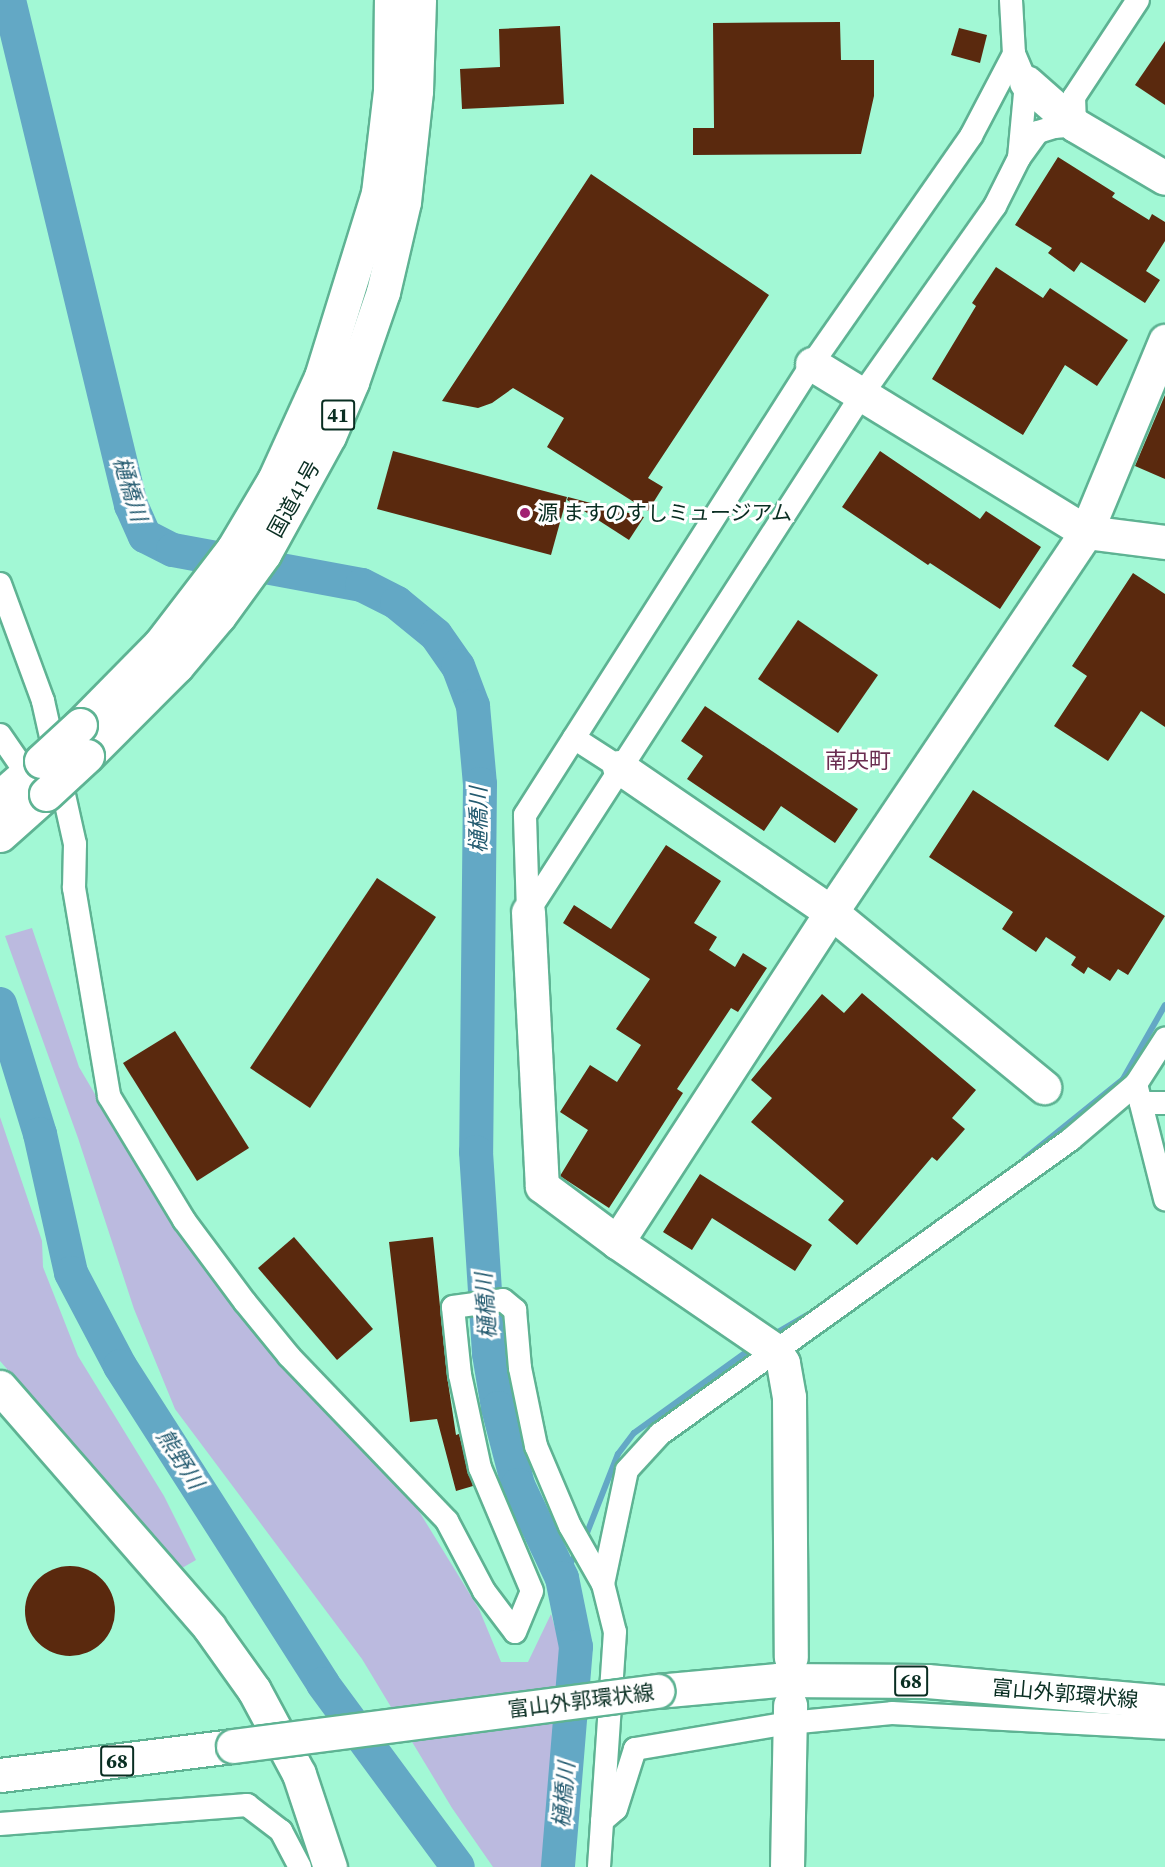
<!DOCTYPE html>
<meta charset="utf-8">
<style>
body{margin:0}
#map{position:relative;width:1165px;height:1867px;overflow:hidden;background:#a2f8d5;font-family:"Source Serif 4","Noto Sans JP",serif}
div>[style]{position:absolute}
.green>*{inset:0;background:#bbbadf}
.stream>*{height:6px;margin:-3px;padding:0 3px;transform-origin:3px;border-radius:3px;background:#63a8c5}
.river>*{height:34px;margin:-17px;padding:0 17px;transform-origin:17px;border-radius:17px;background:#63a8c5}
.building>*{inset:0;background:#5a290e}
.round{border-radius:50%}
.roads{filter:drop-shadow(2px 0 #5eb393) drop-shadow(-2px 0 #5eb393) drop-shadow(0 2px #5eb393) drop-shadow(0 -2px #5eb393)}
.street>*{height:22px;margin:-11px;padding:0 11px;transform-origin:11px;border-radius:11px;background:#fff}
.secondary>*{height:33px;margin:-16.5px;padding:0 16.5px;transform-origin:16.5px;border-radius:16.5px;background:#fff}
.primary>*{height:33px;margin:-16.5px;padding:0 16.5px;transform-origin:16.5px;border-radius:16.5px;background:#fff}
.highway>*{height:33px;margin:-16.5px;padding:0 16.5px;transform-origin:16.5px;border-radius:16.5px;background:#fff}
.bridges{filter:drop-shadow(2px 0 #5eb393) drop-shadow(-2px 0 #5eb393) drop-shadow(0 2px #5eb393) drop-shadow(0 -2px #5eb393)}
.primary-bridge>*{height:33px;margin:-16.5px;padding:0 16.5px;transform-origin:16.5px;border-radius:16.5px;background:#fff}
.highway-bridge>*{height:33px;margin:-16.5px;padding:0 16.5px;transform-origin:16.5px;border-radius:16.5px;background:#fff}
.dots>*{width:16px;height:16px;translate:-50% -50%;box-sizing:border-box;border:3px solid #fff;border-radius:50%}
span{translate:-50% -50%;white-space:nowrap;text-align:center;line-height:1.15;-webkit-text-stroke:6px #fff;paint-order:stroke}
.shield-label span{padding:2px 4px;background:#fff;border:2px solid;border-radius:4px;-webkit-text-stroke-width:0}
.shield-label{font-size:20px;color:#092e22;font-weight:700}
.street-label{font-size:21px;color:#092e22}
.poi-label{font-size:21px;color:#092e22}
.left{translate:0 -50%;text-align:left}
.water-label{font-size:22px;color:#245b70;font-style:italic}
.neighbourhood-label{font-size:22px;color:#6b2d51}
</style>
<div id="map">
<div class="green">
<div style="clip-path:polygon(32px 928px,79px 1067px,142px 1174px,228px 1292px,417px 1508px,479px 1609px,501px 1662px,528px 1662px,551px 1614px,562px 1652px,547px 1867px,493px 1867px,452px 1808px,362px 1659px,175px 1409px,134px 1309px,78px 1138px,5px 936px)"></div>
<div style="clip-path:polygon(0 1117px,42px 1241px,43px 1267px,78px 1356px,164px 1496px,196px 1560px,182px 1568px,0 1361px)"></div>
</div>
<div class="stream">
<div style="left:1024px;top:1159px;width:127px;rotate:-38.9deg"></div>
<div style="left:1123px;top:1079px;width:85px;rotate:-60.4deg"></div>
<div style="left:771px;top:1336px;width:44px;rotate:-30.1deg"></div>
<div style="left:585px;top:1538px;width:90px;rotate:-68.6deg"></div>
<div style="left:618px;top:1454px;width:26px;rotate:-53deg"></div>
<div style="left:634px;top:1433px;width:145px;rotate:-35.8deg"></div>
<div style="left:562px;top:1578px;width:32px;rotate:-60deg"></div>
</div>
<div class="river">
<div style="left:9px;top:0;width:520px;rotate:76.42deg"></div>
<div style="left:131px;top:505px;width:34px;rotate:66deg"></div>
<div style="left:145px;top:536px;width:31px;rotate:27deg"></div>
<div style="left:173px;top:550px;width:192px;rotate:10.5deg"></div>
<div style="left:362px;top:585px;width:39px;rotate:27deg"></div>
<div style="left:397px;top:603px;width:50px;rotate:39.4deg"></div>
<div style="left:436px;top:635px;width:38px;rotate:55deg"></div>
<div style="left:458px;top:666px;width:43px;rotate:69.4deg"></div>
<div style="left:473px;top:706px;width:78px;rotate:84.9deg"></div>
<div style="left:480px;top:784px;width:368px;rotate:90.6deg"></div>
<div style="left:476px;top:1152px;width:202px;rotate:86.3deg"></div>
<div style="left:489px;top:1354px;width:55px;rotate:80.5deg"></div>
<div style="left:498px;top:1408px;width:80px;rotate:75.4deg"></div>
<div style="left:518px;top:1485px;width:103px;rotate:64.7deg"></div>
<div style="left:562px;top:1578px;width:70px;rotate:78.5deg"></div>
<div style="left:576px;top:1647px;width:221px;rotate:94.7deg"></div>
<div style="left:0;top:1004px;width:136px;rotate:72.9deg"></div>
<div style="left:40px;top:1134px;width:142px;rotate:77.4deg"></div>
<div style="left:71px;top:1273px;width:105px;rotate:62.2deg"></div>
<div style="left:120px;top:1366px;width:377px;rotate:57.4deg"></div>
<div style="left:323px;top:1684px;width:227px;rotate:53.6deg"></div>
</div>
<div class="building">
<div style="clip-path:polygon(840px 22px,841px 60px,874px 60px,874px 96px,861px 154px,693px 155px,693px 128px,714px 128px,713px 23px)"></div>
<div style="clip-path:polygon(560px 26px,564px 104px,462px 109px,460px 69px,500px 67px,499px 29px)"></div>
<div style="clip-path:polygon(959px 28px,987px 35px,980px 63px,951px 55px)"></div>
<div style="clip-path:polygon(1165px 41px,1165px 105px,1135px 85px)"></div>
<div style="clip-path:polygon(1058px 157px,1115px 193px,1112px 197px,1149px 220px,1152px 214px,1165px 222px,1165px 241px,1146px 271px,1160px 280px,1145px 303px,1081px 262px,1074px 272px,1048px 253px,1052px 248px,1015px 225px)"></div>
<div style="clip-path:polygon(591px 174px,769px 295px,648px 478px,663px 487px,648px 511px,547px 447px,564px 418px,513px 388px,492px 403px,478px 408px,442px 401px)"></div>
<div style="clip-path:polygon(996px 267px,1043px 298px,1050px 288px,1128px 340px,1097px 386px,1065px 365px,1023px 435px,932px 379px,976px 306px,972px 303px)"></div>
<div style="clip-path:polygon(1165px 395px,1165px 479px,1135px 466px)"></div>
<div style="clip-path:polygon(393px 451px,567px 497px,551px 555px,377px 509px)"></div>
<div style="clip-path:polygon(880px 451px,980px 519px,986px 511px,1041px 547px,1000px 609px,930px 563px,928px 565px,842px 507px)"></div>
<div style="clip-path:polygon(568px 497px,644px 517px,629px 540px,567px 500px)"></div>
<div style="clip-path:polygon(1133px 573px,1165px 594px,1165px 727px,1141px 711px,1108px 761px,1054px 726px,1087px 676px,1072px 666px)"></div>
<div style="clip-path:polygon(798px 620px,878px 675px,838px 733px,758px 679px)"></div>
<div style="clip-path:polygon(705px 706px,858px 809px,835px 843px,781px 806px,764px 831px,687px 779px,703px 756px,681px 741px)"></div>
<div style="clip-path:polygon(973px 790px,1165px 916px,1128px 975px,1118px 969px,1110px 981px,1088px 967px,1084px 974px,1071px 965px,1076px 957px,1046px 937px,1036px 952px,1002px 929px,1013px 912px,929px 857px)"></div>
<div style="clip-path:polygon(666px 845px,721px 881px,694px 923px,717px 937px,709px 950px,735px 967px,743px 953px,767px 968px,738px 1012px,731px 1008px,677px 1089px,683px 1093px,609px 1208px,560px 1176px,588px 1130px,560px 1112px,590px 1065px,617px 1082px,641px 1045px,616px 1029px,650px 979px,563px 923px,574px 905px,611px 929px)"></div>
<div style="clip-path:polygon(377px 878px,436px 917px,310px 1108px,250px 1068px)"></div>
<div style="clip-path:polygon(862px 993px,976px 1090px,952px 1118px,965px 1129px,937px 1161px,932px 1157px,857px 1245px,828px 1220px,844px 1201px,751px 1122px,772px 1098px,751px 1080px,822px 994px,844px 1013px)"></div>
<div style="clip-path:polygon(175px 1031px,249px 1148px,197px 1181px,123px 1063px)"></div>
<div style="clip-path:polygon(700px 1174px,812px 1245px,795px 1271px,712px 1218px,692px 1250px,663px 1232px)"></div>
<div style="clip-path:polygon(294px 1237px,373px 1329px,337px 1360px,258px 1268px)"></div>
<div style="clip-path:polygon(433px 1237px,447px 1376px,456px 1435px,459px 1434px,473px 1486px,456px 1491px,437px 1419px,410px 1422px,389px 1242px)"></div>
<div class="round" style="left:25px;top:1566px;width:90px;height:90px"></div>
</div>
<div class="roads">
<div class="street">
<div style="left:1019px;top:158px;width:32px;rotate:-54deg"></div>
<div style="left:1038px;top:132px;width:17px;rotate:-17deg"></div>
<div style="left:1054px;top:127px;width:21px;rotate:-5deg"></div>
<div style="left:1075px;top:125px;width:28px;rotate:-92deg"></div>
<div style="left:1074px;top:97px;width:116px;rotate:-56.6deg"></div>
<div style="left:0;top:584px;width:125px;rotate:69.8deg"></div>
<div style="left:43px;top:701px;width:147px;rotate:77.4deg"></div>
<div style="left:75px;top:844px;width:44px;rotate:91.3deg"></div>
<div style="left:74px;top:888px;width:211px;rotate:80.4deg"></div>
<div style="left:109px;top:1096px;width:145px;rotate:58.8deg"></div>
<div style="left:184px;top:1220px;width:102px;rotate:53.4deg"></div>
<div style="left:245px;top:1302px;width:70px;rotate:50.8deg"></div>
<div style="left:289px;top:1356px;width:228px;rotate:46.2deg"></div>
<div style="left:447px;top:1521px;width:79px;rotate:62.1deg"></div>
<div style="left:484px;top:1591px;width:51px;rotate:52.9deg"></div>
<div style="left:515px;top:1632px;width:44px;rotate:-67.5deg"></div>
<div style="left:532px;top:1591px;width:134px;rotate:-112.9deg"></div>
<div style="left:480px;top:1468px;width:95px;rotate:-102.1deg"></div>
<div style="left:460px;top:1375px;width:68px;rotate:-95.9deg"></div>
<div style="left:453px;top:1307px;width:50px;rotate:-8deg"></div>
<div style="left:503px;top:1300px;width:16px;rotate:40deg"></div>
<div style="left:515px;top:1310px;width:58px;rotate:85.1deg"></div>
<div style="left:520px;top:1368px;width:80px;rotate:78.4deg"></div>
<div style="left:536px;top:1446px;width:87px;rotate:67deg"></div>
<div style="left:570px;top:1526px;width:67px;rotate:60.4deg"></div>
<div style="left:603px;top:1584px;width:49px;rotate:76deg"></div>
<div style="left:615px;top:1632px;width:236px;rotate:93.9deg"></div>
<div style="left:0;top:735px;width:47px;rotate:55.3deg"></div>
<div style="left:574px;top:738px;width:54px;rotate:32.8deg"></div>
<div style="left:528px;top:912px;width:614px;rotate:-57.16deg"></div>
<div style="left:861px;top:396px;width:232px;rotate:-54.8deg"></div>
<div style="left:995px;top:206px;width:54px;rotate:-63.4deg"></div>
<div style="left:1019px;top:158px;width:76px;rotate:-84.7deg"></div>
<div style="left:1026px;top:82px;width:30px;rotate:-113deg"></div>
<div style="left:1014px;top:54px;width:54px;rotate:-93.2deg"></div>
<div style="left:528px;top:912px;width:97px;rotate:-91.8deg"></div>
<div style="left:525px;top:815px;width:535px;rotate:-57.53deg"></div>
<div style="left:812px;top:364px;width:278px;rotate:-55.1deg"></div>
<div style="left:971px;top:136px;width:93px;rotate:-62.3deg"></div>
<div style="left:1136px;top:1084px;width:119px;rotate:75.8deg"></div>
<div style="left:1141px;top:1103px;width:24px"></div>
<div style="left:603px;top:1584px;width:116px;rotate:-78.1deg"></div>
<div style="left:627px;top:1470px;width:49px;rotate:-47.5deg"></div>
<div style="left:660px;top:1434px;width:505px;rotate:-35.64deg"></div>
<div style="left:1070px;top:1140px;width:87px;rotate:-40.3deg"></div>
<div style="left:1136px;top:1084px;width:54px;rotate:-57.2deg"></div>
<div style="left:602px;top:1821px;width:18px;rotate:-41deg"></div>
<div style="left:616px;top:1809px;width:63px;rotate:-72.4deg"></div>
<div style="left:635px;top:1749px;width:156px;rotate:-9.6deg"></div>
<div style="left:789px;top:1723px;width:103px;rotate:-5.5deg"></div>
<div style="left:892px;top:1713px;width:273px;rotate:3.1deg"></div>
<div style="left:0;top:1824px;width:248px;rotate:-4.4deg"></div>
<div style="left:247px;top:1805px;width:43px;rotate:37.4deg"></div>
<div style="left:281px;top:1831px;width:41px;rotate:62.2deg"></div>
</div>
<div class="secondary">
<div style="left:1026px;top:82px;width:65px;rotate:41.3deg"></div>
<div style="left:1075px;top:125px;width:104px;rotate:30.5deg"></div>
<div style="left:812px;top:364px;width:321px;rotate:31.5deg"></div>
<div style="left:1086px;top:532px;width:80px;rotate:7.2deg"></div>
<div style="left:619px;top:767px;width:257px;rotate:34.4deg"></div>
<div style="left:831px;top:912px;width:276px;rotate:39.4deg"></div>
<div style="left:528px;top:912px;width:274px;rotate:87.1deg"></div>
<div style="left:542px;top:1186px;width:94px;rotate:36.7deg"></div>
<div style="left:617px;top:1242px;width:191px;rotate:34.4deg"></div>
<div style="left:775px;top:1350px;width:15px;rotate:58deg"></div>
<div style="left:783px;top:1363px;width:35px;rotate:80deg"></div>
<div style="left:789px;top:1397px;width:260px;rotate:89.6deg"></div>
<div style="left:617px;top:1242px;width:393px;rotate:-57deg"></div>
<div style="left:831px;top:912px;width:458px;rotate:-56.1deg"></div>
<div style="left:1086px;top:532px;width:207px;rotate:-67.5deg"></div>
<div style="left:0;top:1387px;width:318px;rotate:48.9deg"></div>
<div style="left:209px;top:1627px;width:77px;rotate:54.5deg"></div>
<div style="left:254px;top:1690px;width:95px;rotate:61.8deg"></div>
<div style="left:299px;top:1774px;width:98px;rotate:71.6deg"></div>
<div style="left:787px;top:1867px;width:162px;rotate:-88.9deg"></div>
</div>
<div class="primary">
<div style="left:657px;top:1691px;width:121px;rotate:-5.2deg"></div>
<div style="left:778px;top:1680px;width:149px;rotate:0.4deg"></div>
<div style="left:927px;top:1681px;width:239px;rotate:5deg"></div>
<div style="left:0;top:1775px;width:235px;rotate:-7.1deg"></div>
</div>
<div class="highway">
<div style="left:80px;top:725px;width:114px;rotate:-45.4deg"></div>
<div style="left:160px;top:644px;width:120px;rotate:-52.5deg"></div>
<div style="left:233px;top:549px;width:80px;rotate:-59.3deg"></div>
<div style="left:274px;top:480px;width:113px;rotate:-65.5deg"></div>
<div style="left:321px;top:377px;width:193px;rotate:-72.8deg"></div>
<div style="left:378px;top:193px;width:103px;rotate:-83.3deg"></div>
<div style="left:390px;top:91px;width:91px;rotate:-89.4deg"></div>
<div style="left:87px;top:756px;width:127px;rotate:-45deg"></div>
<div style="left:177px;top:666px;width:65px;rotate:-50deg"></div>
<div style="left:219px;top:616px;width:77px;rotate:-54deg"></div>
<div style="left:264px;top:554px;width:135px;rotate:-61.2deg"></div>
<div style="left:329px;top:436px;width:59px;rotate:-66.9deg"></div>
<div style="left:352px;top:382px;width:95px;rotate:-71deg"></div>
<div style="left:383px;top:292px;width:92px;rotate:-76.9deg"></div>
<div style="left:404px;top:202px;width:112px;rotate:-83.8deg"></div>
<div style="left:416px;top:91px;width:91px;rotate:-88.1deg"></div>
<div style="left:0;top:797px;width:55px;rotate:-41.3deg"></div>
<div style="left:0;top:835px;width:62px;rotate:-41.7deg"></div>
</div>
</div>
<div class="bridges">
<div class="primary-bridge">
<div style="left:233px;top:1746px;width:428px;rotate:-7.4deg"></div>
</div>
<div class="highway-bridge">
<div style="left:41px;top:761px;width:53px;rotate:-42.7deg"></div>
<div style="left:46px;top:794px;width:56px;rotate:-42.8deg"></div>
</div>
</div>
<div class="dots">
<div style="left:525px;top:513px;background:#a12273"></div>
</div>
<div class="shield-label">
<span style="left:338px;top:415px">41</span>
<span style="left:911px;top:1681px">68</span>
<span style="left:117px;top:1761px">68</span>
</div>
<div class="street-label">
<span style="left:294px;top:499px;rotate:-61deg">国道41号</span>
<span style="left:1065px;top:1694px;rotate:5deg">富山外郭環状線</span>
<span style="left:581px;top:1701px;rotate:-7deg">富山外郭環状線</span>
</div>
<div class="poi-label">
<span class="left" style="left:537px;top:513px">源 ますのすしミュージアム</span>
</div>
<div class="water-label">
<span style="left:130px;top:489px;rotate:73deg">樋橋川</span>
<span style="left:479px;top:820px;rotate:-90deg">樋橋川</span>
<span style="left:486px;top:1306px;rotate:-94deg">樋橋川</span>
<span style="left:180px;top:1459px;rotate:57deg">熊野川</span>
<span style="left:564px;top:1795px;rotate:-85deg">樋橋川</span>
</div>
<div class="neighbourhood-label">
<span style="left:858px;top:761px">南央町</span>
</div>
</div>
